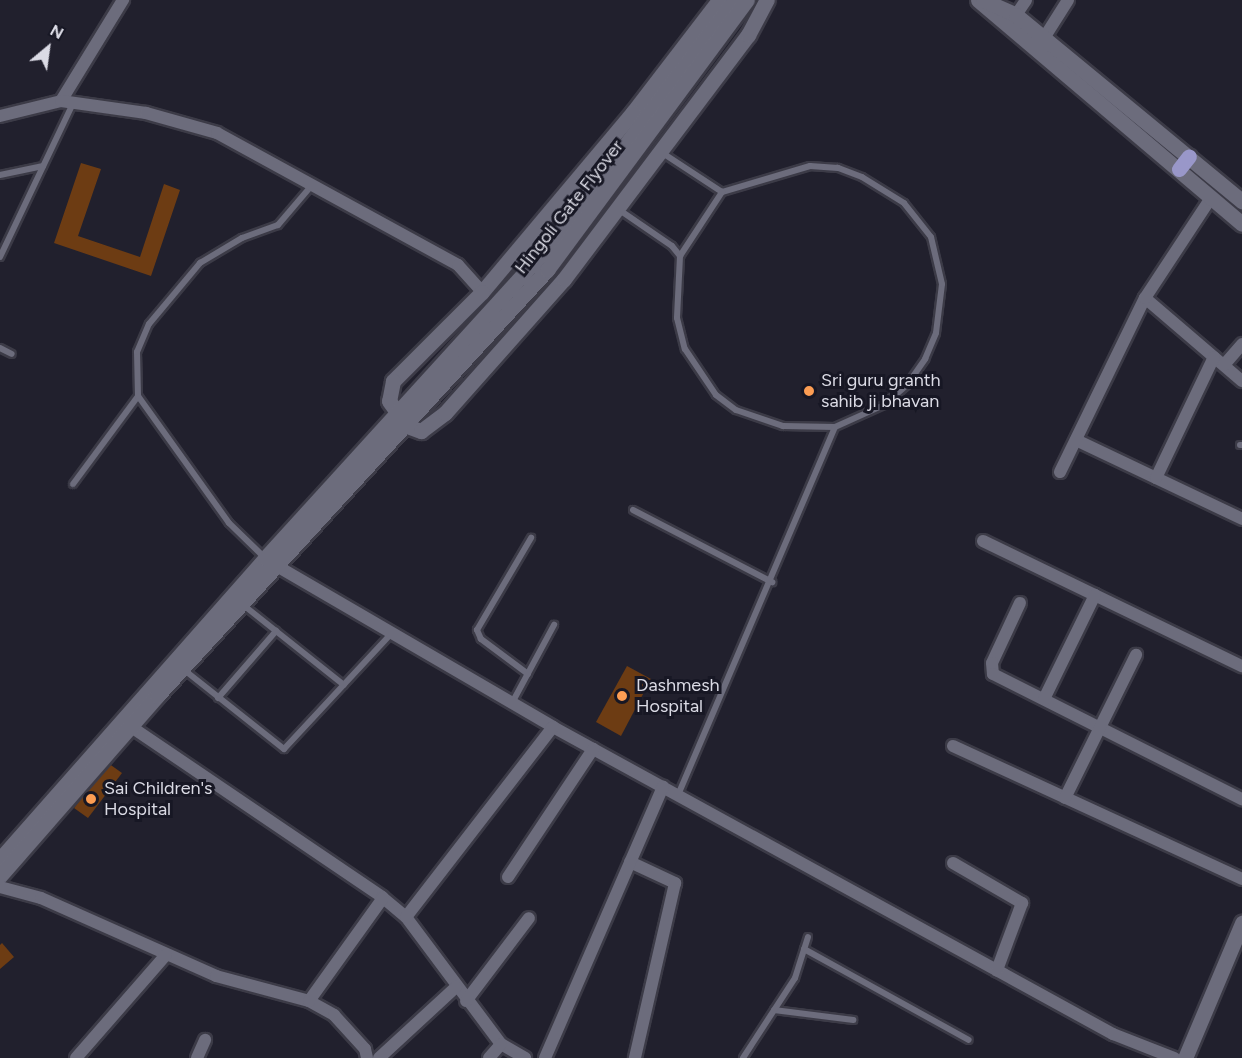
<!DOCTYPE html>
<style>
body{margin:0}
#map{position:relative;width:1242px;height:1058px;overflow:hidden;background:#21202d;font-family:Figtree,sans-serif}
div>[style]{position:absolute}
.building>*{inset:0;background:#6d3c13}
.roads{filter:drop-shadow(2px 0 #3c3b47) drop-shadow(-2px 0 #3c3b47) drop-shadow(0 2px #3c3b47) drop-shadow(0 -2px #3c3b47)}
.lane>*{height:6px;margin:-3px;padding:0 3px;transform-origin:3px;border-radius:3px;background:#6c6c7c}
.street>*{height:12px;margin:-6px;padding:0 6px;transform-origin:6px;border-radius:6px;background:#6c6c7c}
.secondary>*{height:15px;margin:-7.5px;padding:0 7.5px;transform-origin:7.5px;border-radius:7.5px;background:#6c6c7c}
.primary>*{height:15px;margin:-7.5px;padding:0 7.5px;transform-origin:7.5px;border-radius:7.5px;background:#9997c9}
.dots>*{width:16px;height:16px;translate:-50% -50%;box-sizing:border-box;border:3px solid #171724;border-radius:50%}
span{translate:-50% -50%;white-space:nowrap;text-align:center;line-height:1.15;-webkit-text-stroke:6px #171724;paint-order:stroke}
.street-label{font-size:18px;color:#dbdbe5}
.poi-label{font-size:18px;color:#dbdbe5}
.left{translate:0 -50%;text-align:left}
.north{position:absolute;left:18px;top:18px;width:60px;height:60px;-webkit-text-stroke:4px #171724;paint-order:stroke;rotate:29deg;font-size:16px;font-weight:700;line-height:24px;text-align:center;color:#dbdbe5}
.north::after{content:'';display:block;margin:auto;width:21px;height:27px;background:#dbdbe5;clip-path:polygon(50% 0,100% 100%,50% 72%,0 100%)}
</style>
<div id="map">
<div class="building">
<div style="clip-path:polygon(81px 163px,101px 169px,78px 236px,140px 257px,164px 184px,180px 190px,151px 276px,54px 243px)"></div>
<div style="clip-path:polygon(627px 666px,651px 679px,621px 736px,596px 722px)"></div>
<div style="clip-path:polygon(108px 763px,122px 773px,88px 818px,74px 808px)"></div>
<div style="clip-path:polygon(2px 943px,14px 957px,0 969px,0 945px)"></div>
</div>
<div class="roads">
<div class="lane">
<div style="left:0;top:175px;width:44px;rotate:-11.8deg"></div>
<div style="left:618px;top:209px;width:65px;rotate:34.4deg"></div>
<div style="left:672px;top:246px;width:13px;rotate:51deg"></div>
<div style="left:680px;top:256px;width:62px;rotate:92.8deg"></div>
<div style="left:677px;top:318px;width:32px;rotate:76deg"></div>
<div style="left:685px;top:349px;width:55px;rotate:56deg"></div>
<div style="left:716px;top:395px;width:25px;rotate:37deg"></div>
<div style="left:736px;top:410px;width:50px;rotate:18.8deg"></div>
<div style="left:783px;top:426px;width:52px;rotate:1.1deg"></div>
<div style="left:835px;top:427px;width:54px;rotate:-24.2deg"></div>
<div style="left:884px;top:405px;width:30px;rotate:-41deg"></div>
<div style="left:907px;top:385px;width:32px;rotate:-55deg"></div>
<div style="left:925px;top:359px;width:28px;rotate:-67deg"></div>
<div style="left:936px;top:333px;width:49px;rotate:-83deg"></div>
<div style="left:942px;top:284px;width:48px;rotate:-103.2deg"></div>
<div style="left:931px;top:237px;width:43px;rotate:-128.5deg"></div>
<div style="left:904px;top:203px;width:49px;rotate:-148.2deg"></div>
<div style="left:862px;top:177px;width:26px;rotate:-159deg"></div>
<div style="left:838px;top:168px;width:28px;rotate:-176deg"></div>
<div style="left:810px;top:166px;width:92px;rotate:163.5deg"></div>
<div style="left:722px;top:192px;width:73px;rotate:-146.7deg"></div>
<div style="left:680px;top:256px;width:77px;rotate:-56.7deg"></div>
<div style="left:0;top:257px;width:170px;rotate:-64.6deg"></div>
<div style="left:0;top:348px;width:13px;rotate:27deg"></div>
<div style="left:1240px;top:445px;width:2px"></div>
<div style="left:73px;top:484px;width:109px;rotate:-53.5deg"></div>
<div style="left:633px;top:510px;width:157px;rotate:27.4deg"></div>
<div style="left:264px;top:557px;width:49px;rotate:-135.8deg"></div>
<div style="left:229px;top:523px;width:156px;rotate:-125.6deg"></div>
<div style="left:138px;top:396px;width:44px;rotate:-91.3deg"></div>
<div style="left:137px;top:352px;width:30px;rotate:-67deg"></div>
<div style="left:149px;top:324px;width:80px;rotate:-50.1deg"></div>
<div style="left:200px;top:263px;width:49px;rotate:-30.8deg"></div>
<div style="left:242px;top:238px;width:38px;rotate:-20deg"></div>
<div style="left:278px;top:225px;width:52px;rotate:-49.6deg"></div>
<div style="left:242px;top:604px;width:130px;rotate:38.5deg"></div>
<div style="left:183px;top:669px;width:129px;rotate:38.4deg"></div>
<div style="left:284px;top:749px;width:157px;rotate:-47.1deg"></div>
<div style="left:528px;top:674px;width:59px;rotate:-143.3deg"></div>
<div style="left:481px;top:639px;width:10px;rotate:-114deg"></div>
<div style="left:477px;top:630px;width:107px;rotate:-59.6deg"></div>
<div style="left:218px;top:698px;width:89px;rotate:-49.1deg"></div>
<div style="left:512px;top:703px;width:89px;rotate:-61.7deg"></div>
<div style="left:678px;top:795px;width:400px;rotate:-66.9deg"></div>
<div style="left:804px;top:949px;width:188px;rotate:28.9deg"></div>
<div style="left:774px;top:1010px;width:80px;rotate:7.2deg"></div>
<div style="left:743px;top:1058px;width:95px;rotate:-57deg"></div>
<div style="left:795px;top:978px;width:43px;rotate:-72.4deg"></div>
</div>
<div class="street">
<div style="left:1016px;top:15px;width:18px;rotate:-56deg"></div>
<div style="left:1044px;top:38px;width:45px;rotate:-57.7deg"></div>
<div style="left:61px;top:101px;width:119px;rotate:-58.5deg"></div>
<div style="left:0;top:116px;width:63px;rotate:-13.8deg"></div>
<div style="left:61px;top:101px;width:86px;rotate:8deg"></div>
<div style="left:146px;top:113px;width:74px;rotate:15.7deg"></div>
<div style="left:217px;top:133px;width:275px;rotate:28.7deg"></div>
<div style="left:458px;top:265px;width:36px;rotate:48deg"></div>
<div style="left:1145px;top:298px;width:128px;rotate:40.6deg"></div>
<div style="left:1224px;top:365px;width:28px;rotate:-49deg"></div>
<div style="left:1076px;top:440px;width:184px;rotate:25.4deg"></div>
<div style="left:1060px;top:472px;width:194px;rotate:-64deg"></div>
<div style="left:1145px;top:298px;width:120px;rotate:-56.6deg"></div>
<div style="left:1156px;top:478px;width:134px;rotate:-64.4deg"></div>
<div style="left:983px;top:541px;width:288px;rotate:25.8deg"></div>
<div style="left:270px;top:562px;width:328px;rotate:30.2deg"></div>
<div style="left:553px;top:727px;width:639px;rotate:28.73deg"></div>
<div style="left:1113px;top:1034px;width:66px;rotate:21.5deg"></div>
<div style="left:1020px;top:603px;width:66px;rotate:115deg"></div>
<div style="left:992px;top:663px;width:11px;rotate:85deg"></div>
<div style="left:993px;top:674px;width:279px;rotate:26.7deg"></div>
<div style="left:1044px;top:699px;width:116px;rotate:-63.9deg"></div>
<div style="left:124px;top:722px;width:312px;rotate:34.1deg"></div>
<div style="left:382px;top:897px;width:31px;rotate:40deg"></div>
<div style="left:406px;top:917px;width:159px;rotate:53.2deg"></div>
<div style="left:501px;top:1044px;width:28px;rotate:30deg"></div>
<div style="left:953px;top:746px;width:318px;rotate:24.7deg"></div>
<div style="left:1065px;top:798px;width:160px;rotate:-63.6deg"></div>
<div style="left:630px;top:862px;width:50px;rotate:25deg"></div>
<div style="left:675px;top:883px;width:180px;rotate:102.9deg"></div>
<div style="left:953px;top:863px;width:80px;rotate:30.1deg"></div>
<div style="left:1022px;top:903px;width:72px;rotate:110.5deg"></div>
<div style="left:508px;top:877px;width:154px;rotate:-56.4deg"></div>
<div style="left:0;top:887px;width:42px;rotate:15deg"></div>
<div style="left:41px;top:898px;width:192px;rotate:24deg"></div>
<div style="left:216px;top:976px;width:96px;rotate:15deg"></div>
<div style="left:309px;top:1001px;width:29px;rotate:29deg"></div>
<div style="left:334px;top:1015px;width:46px;rotate:47.6deg"></div>
<div style="left:365px;top:1049px;width:9px;rotate:77deg"></div>
<div style="left:406px;top:917px;width:240px;rotate:-52.3deg"></div>
<div style="left:309px;top:1001px;width:127px;rotate:-54.3deg"></div>
<div style="left:466px;top:1001px;width:104px;rotate:-52.8deg"></div>
<div style="left:76px;top:1058px;width:137px;rotate:-48.9deg"></div>
<div style="left:197px;top:1058px;width:20px;rotate:-66deg"></div>
<div style="left:379px;top:1058px;width:105px;rotate:-42.7deg"></div>
<div style="left:489px;top:1058px;width:18px;rotate:-49deg"></div>
<div style="left:545px;top:1058px;width:296px;rotate:-66.5deg"></div>
</div>
<div class="secondary">
<div style="left:719px;top:0;width:141px;rotate:127.5deg"></div>
<div style="left:633px;top:112px;width:235px;rotate:130deg"></div>
<div style="left:482px;top:292px;width:126px;rotate:135deg"></div>
<div style="left:393px;top:381px;width:20px;rotate:101deg"></div>
<div style="left:389px;top:401px;width:31px;rotate:54deg"></div>
<div style="left:407px;top:426px;width:15px;rotate:20deg"></div>
<div style="left:421px;top:431px;width:30px;rotate:-37deg"></div>
<div style="left:445px;top:413px;width:179px;rotate:-48.4deg"></div>
<div style="left:564px;top:279px;width:306px;rotate:-53deg"></div>
<div style="left:748px;top:35px;width:40px;rotate:-62deg"></div>
<div style="left:978px;top:0;width:346px;rotate:40.3deg"></div>
<div style="left:983px;top:0;width:36px;rotate:24deg"></div>
<div style="left:1016px;top:15px;width:293px;rotate:39.5deg"></div>
<div style="left:0;top:859px;width:401px;rotate:-48.6deg"></div>
<div style="left:265px;top:558px;width:420px;rotate:-47.7deg"></div>
<div style="left:548px;top:247px;width:310px;rotate:-52.9deg"></div>
<div style="left:0;top:876px;width:239px;rotate:-48.9deg"></div>
<div style="left:157px;top:696px;width:578px;rotate:-47.53deg"></div>
<div style="left:547px;top:270px;width:336px;rotate:-53.5deg"></div>
<div style="left:1185px;top:1058px;width:147px;rotate:-67.1deg"></div>
</div>
<div class="primary">
<div style="left:1179px;top:169px;width:16px;rotate:-52deg"></div>
</div>
</div>
<div class="dots">
<div style="left:809px;top:391px;background:#fc9d53"></div>
<div style="left:622px;top:696px;background:#fc9d53"></div>
<div style="left:91px;top:799px;background:#fc9d53"></div>
</div>
<div class="street-label">
<span style="left:569px;top:207px;rotate:-52deg">Hingoli Gate Flyover</span>
</div>
<div class="poi-label">
<span class="left" style="left:821px;top:391px">Sri guru granth<br>sahib ji bhavan</span>
<span class="left" style="left:636px;top:696px">Dashmesh<br>Hospital</span>
<span class="left" style="left:104px;top:799px">Sai Children's<br>Hospital</span>
</div>
<div class="north">N</div>
</div>
